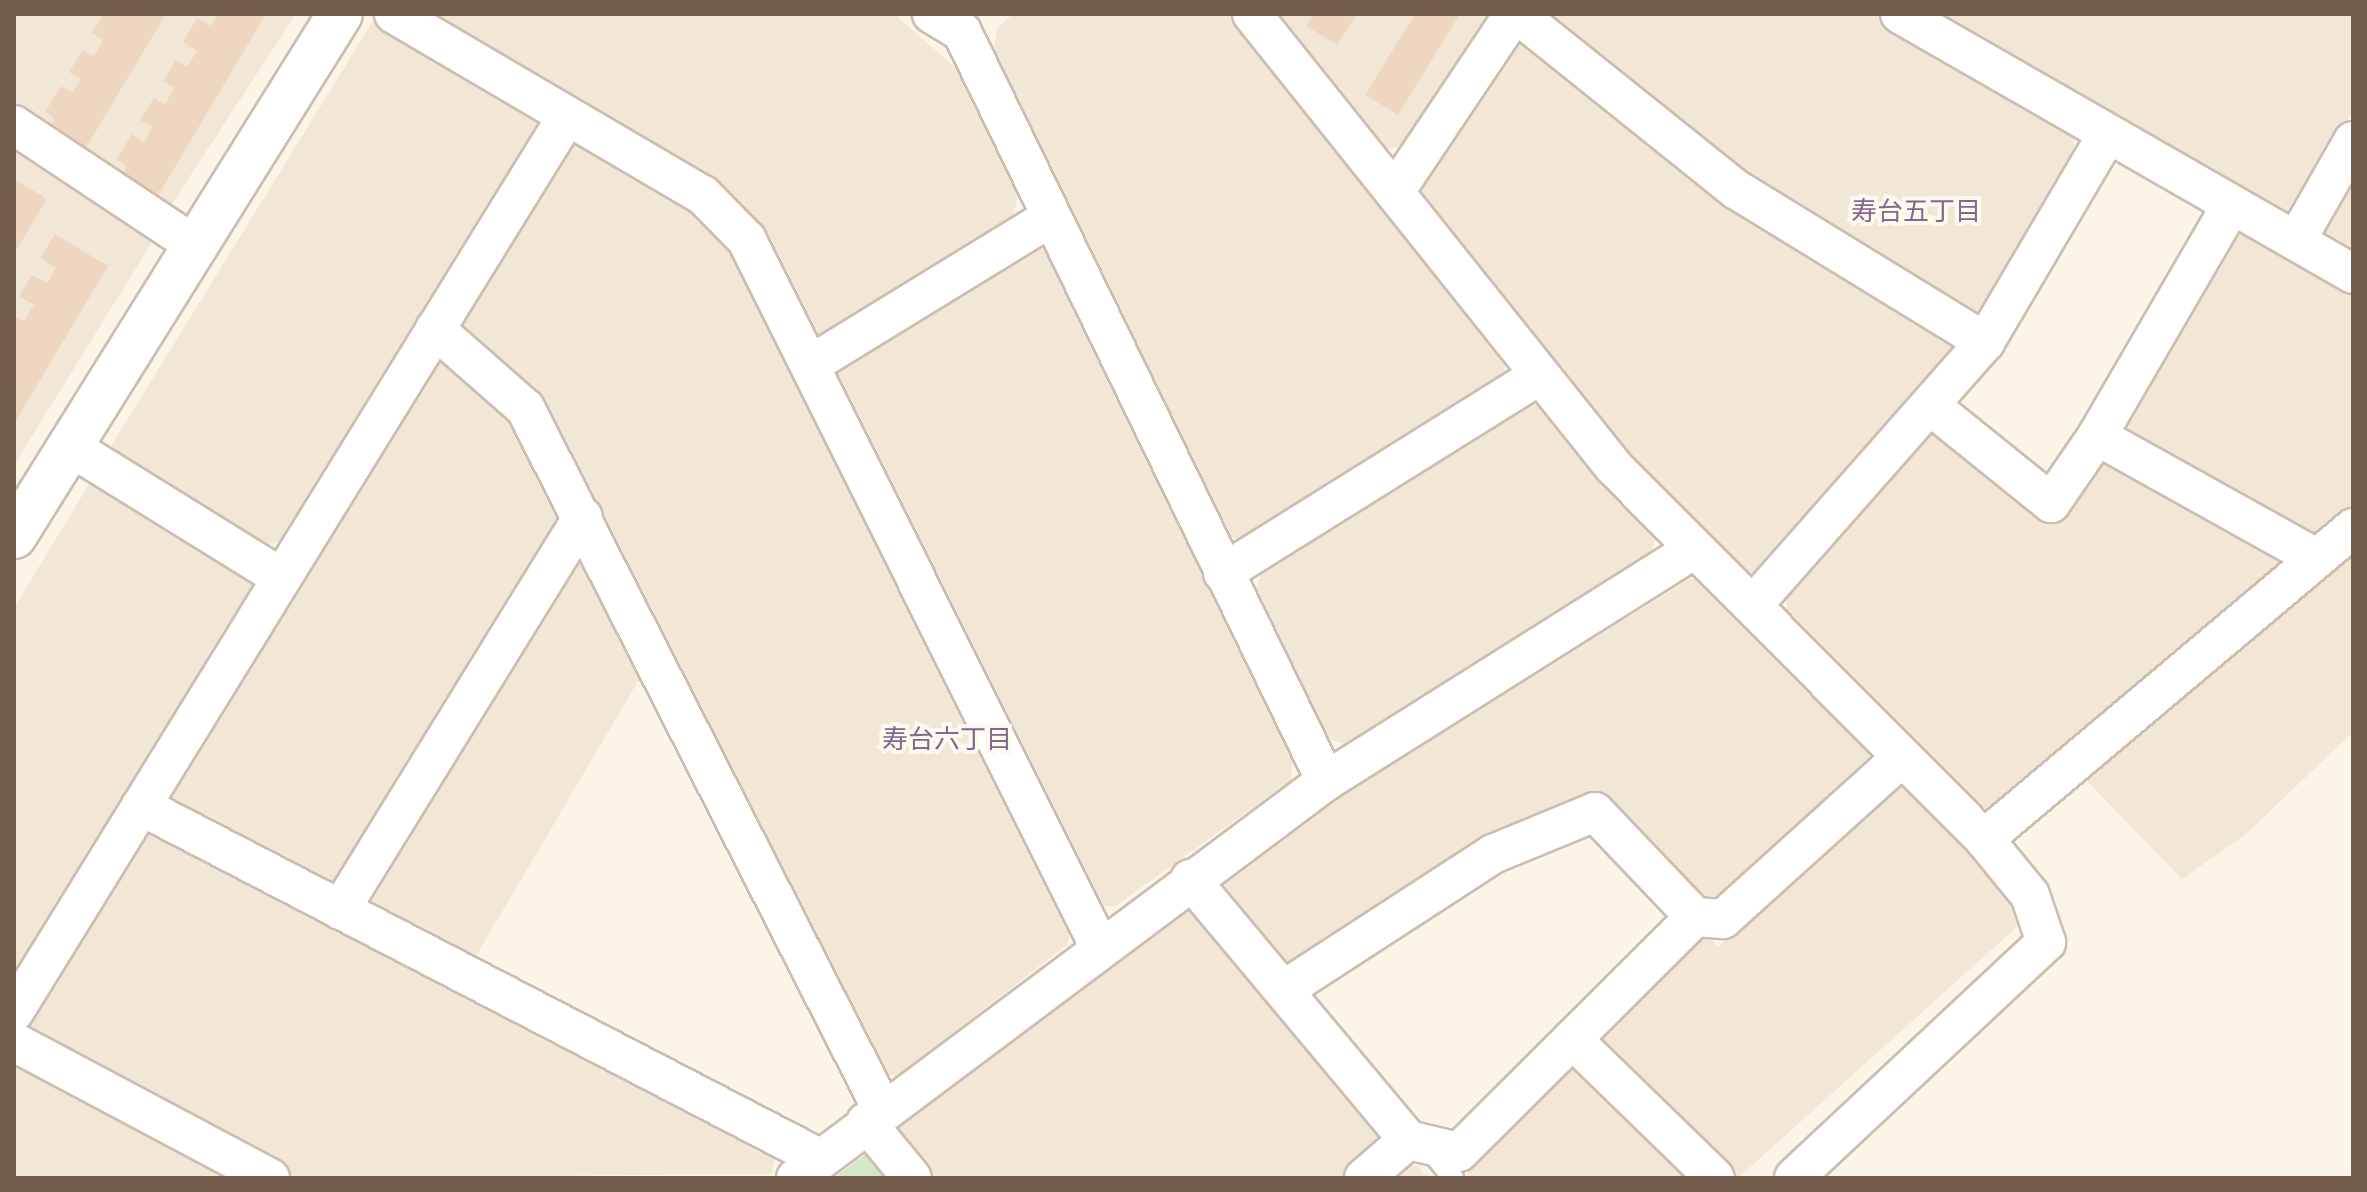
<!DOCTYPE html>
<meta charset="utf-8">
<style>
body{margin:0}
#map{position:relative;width:2367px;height:1192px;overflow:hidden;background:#fbf5e8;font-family:Figtree,"Noto Sans JP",sans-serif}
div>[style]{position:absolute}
.residential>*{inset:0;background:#f2e7d7}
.green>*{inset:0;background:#d2e8c7}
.building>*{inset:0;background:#efd6c1}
.roads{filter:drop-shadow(2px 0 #ccbdaf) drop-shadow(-2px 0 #ccbdaf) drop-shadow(0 2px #ccbdaf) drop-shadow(0 -2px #ccbdaf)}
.lane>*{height:20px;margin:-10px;padding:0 10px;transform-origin:10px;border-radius:10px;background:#fff}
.street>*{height:38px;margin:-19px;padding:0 19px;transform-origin:19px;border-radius:19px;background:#fff}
.secondary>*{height:44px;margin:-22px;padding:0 22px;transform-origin:22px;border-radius:22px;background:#fff}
span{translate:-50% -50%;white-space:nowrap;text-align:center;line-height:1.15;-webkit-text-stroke:8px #fef9ee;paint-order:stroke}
.neighbourhood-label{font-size:26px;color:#84668f}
.frame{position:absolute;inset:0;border:16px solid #745d4d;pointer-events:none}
</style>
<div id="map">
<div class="residential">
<div style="clip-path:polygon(14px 14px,296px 14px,164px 216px,14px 112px)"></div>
<div style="clip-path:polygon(423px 14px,894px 14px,955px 67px,1018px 195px,1012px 221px,830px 338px,812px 334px,768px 245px)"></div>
<div style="clip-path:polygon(1013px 14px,1230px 14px,1505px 365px,1501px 385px,1249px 545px,1226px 534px,992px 56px,998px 27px)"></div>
<div style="clip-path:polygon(1280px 14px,1490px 14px,1405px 146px,1388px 149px)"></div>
<div style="clip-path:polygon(1543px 14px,1876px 14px,1944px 64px,2073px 135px,2076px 163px,1984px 325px,1745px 180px)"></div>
<div style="clip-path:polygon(1921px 14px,2353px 14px,2353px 110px,2300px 209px,2277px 214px)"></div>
<div style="clip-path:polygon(376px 16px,534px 112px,539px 128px,282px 542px,260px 545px,108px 451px)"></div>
<div style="clip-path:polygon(1518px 38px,1958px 335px,1956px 355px,1770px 572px,1748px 572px,1630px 454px,1422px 198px,1419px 178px)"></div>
<div style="clip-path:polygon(583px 141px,698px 212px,737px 253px,1073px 922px,1067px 945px,897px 1076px,878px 1074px,457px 323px,564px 146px)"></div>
<div style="clip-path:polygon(14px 142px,156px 236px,14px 465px)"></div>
<div style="clip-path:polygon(2353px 163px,2353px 254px,2324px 237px,2321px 217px)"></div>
<div style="clip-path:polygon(2251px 234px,2353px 292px,2353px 512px,2315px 543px,2123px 435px,2119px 421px,2231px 236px)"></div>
<div style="clip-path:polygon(1025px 244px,1044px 249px,1293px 754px,1291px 780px,1114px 907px,1091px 904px,832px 376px,839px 361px)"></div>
<div style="clip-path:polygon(445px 358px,516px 421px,560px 503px,560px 521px,339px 880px,322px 886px,174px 803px,168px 788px,430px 360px)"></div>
<div style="clip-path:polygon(1519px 402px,1537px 405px,1656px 535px,1650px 558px,1348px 744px,1327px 739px,1255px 592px,1262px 571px)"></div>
<div style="clip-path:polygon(1926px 435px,1950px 437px,2040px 520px,2061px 521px,2100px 461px,2118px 462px,2283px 554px,2286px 567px,1993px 815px,1971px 807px,1788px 623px,1786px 597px)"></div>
<div style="clip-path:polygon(92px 479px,251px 572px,254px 593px,14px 984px,14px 608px)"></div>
<div style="clip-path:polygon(2353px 551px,2353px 732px,2246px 834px,2182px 879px,2081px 775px)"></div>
<div style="clip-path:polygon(569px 555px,595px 567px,644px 671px,472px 963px,369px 912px,364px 894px)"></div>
<div style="clip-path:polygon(1690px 579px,1707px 579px,1871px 746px,1869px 765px,1721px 902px,1700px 900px,1598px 791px,1472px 850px,1301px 961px,1284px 963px,1222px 895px,1224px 880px,1306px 818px)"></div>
<div style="clip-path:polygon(1908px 785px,2029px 916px,1738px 1178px,1468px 1178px,1468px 1163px,1690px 938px,1709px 937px,1718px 947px,1887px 789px)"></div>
<div style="clip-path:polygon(161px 830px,777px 1150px,771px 1174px,297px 1178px,32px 1037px,27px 1022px,141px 836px)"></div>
<div style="clip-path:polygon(1181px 908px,1200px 911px,1380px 1126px,1382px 1144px,1342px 1178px,924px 1178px,901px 1152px,898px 1128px)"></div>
<div style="clip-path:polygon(14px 1058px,240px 1178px,14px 1178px)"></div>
<div style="clip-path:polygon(1401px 1165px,1418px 1166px,1428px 1178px,1387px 1178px)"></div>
</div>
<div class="green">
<div style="clip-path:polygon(867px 1153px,896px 1178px,834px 1178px)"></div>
</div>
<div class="building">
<div style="clip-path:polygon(103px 14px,166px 14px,84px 151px,49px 129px,55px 119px,45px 112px,61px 86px,72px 93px,81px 79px,69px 72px,83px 50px,94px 56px,103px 40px,92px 33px)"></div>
<div style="clip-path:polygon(218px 14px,266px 14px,156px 199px,120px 178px,127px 166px,116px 160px,132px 134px,144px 142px,152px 127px,140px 120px,154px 98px,165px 104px,174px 88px,163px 81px,176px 60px,187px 67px,197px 51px,183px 42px,197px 18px,211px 26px)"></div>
<div style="clip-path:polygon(1314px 14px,1357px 14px,1337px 45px,1306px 26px)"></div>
<div style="clip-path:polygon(1415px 14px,1460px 14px,1398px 115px,1365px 95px)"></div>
<div style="clip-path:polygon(14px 179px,47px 199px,14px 254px)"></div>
<div style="clip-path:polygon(55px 234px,108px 266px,14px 424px,14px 316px,24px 321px,34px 305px,19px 296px,32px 275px,47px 283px,56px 268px,40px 258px)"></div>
</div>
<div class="roads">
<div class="lane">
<div style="left:1428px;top:1147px;width:40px;rotate:51deg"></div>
</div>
<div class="street">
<div style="left:394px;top:14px;width:358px;rotate:30.4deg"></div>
<div style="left:703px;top:195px;width:63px;rotate:45.6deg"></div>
<div style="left:747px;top:240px;width:789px;rotate:63.5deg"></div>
<div style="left:932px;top:14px;width:35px;rotate:31deg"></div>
<div style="left:962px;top:32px;width:833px;rotate:64.08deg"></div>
<div style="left:1252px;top:14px;width:580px;rotate:51.37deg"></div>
<div style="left:1614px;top:467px;width:525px;rotate:45.15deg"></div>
<div style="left:1984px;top:839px;width:72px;rotate:50.6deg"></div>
<div style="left:2030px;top:895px;width:50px;rotate:71.2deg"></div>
<div style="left:2046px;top:942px;width:345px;rotate:136.9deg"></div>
<div style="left:1517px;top:14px;width:282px;rotate:38.7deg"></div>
<div style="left:1737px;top:190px;width:291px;rotate:31.5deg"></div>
<div style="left:1900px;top:14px;width:522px;rotate:29.85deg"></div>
<div style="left:14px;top:125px;width:215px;rotate:33.6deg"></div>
<div style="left:1396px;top:190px;width:212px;rotate:-56.2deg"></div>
<div style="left:2296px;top:241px;width:115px;rotate:-60.3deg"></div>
<div style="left:435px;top:329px;width:120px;rotate:41.3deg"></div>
<div style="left:525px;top:408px;width:787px;rotate:63.01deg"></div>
<div style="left:813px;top:363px;width:278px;rotate:-31.5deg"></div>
<div style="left:1932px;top:407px;width:153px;rotate:38.9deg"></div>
<div style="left:2051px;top:503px;width:81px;rotate:-55.5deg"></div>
<div style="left:2097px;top:436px;width:251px;rotate:29.1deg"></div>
<div style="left:2097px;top:436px;width:266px;rotate:-59.8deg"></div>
<div style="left:69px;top:446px;width:247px;rotate:31.8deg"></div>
<div style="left:1223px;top:573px;width:372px;rotate:-32deg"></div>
<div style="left:1753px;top:605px;width:351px;rotate:-48.6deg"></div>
<div style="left:1985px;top:342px;width:237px;rotate:-59.5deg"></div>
<div style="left:141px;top:806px;width:766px;rotate:27.43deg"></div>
<div style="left:1984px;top:839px;width:483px;rotate:-40.1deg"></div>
<div style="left:1190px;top:879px;width:340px;rotate:50.1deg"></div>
<div style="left:1408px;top:1140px;width:52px;rotate:13.2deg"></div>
<div style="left:1459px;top:1152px;width:333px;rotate:-44.9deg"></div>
<div style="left:1695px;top:917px;width:28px;rotate:4deg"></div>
<div style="left:1723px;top:919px;width:241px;rotate:-42.1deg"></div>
<div style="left:340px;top:910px;width:462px;rotate:-58.3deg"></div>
<div style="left:1285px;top:989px;width:248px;rotate:-33deg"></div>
<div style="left:1493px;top:854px;width:110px;rotate:-22.4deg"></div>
<div style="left:1595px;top:812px;width:145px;rotate:46.4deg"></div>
<div style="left:14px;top:1012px;width:1051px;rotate:-58.31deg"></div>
<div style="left:1572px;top:1039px;width:199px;rotate:44.2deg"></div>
<div style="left:14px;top:1042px;width:290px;rotate:28deg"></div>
<div style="left:866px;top:1122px;width:72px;rotate:50.6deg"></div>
<div style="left:796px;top:1178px;width:662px;rotate:-36.84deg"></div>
<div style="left:1326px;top:781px;width:435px;rotate:-32.2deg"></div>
<div style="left:1364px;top:1178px;width:58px;rotate:-40.8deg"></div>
</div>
<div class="secondary">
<div style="left:14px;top:536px;width:615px;rotate:-58.01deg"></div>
</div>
</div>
<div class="neighbourhood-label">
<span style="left:1916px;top:212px">寿台五丁目</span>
<span style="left:947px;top:740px">寿台六丁目</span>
</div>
<div class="frame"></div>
</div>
